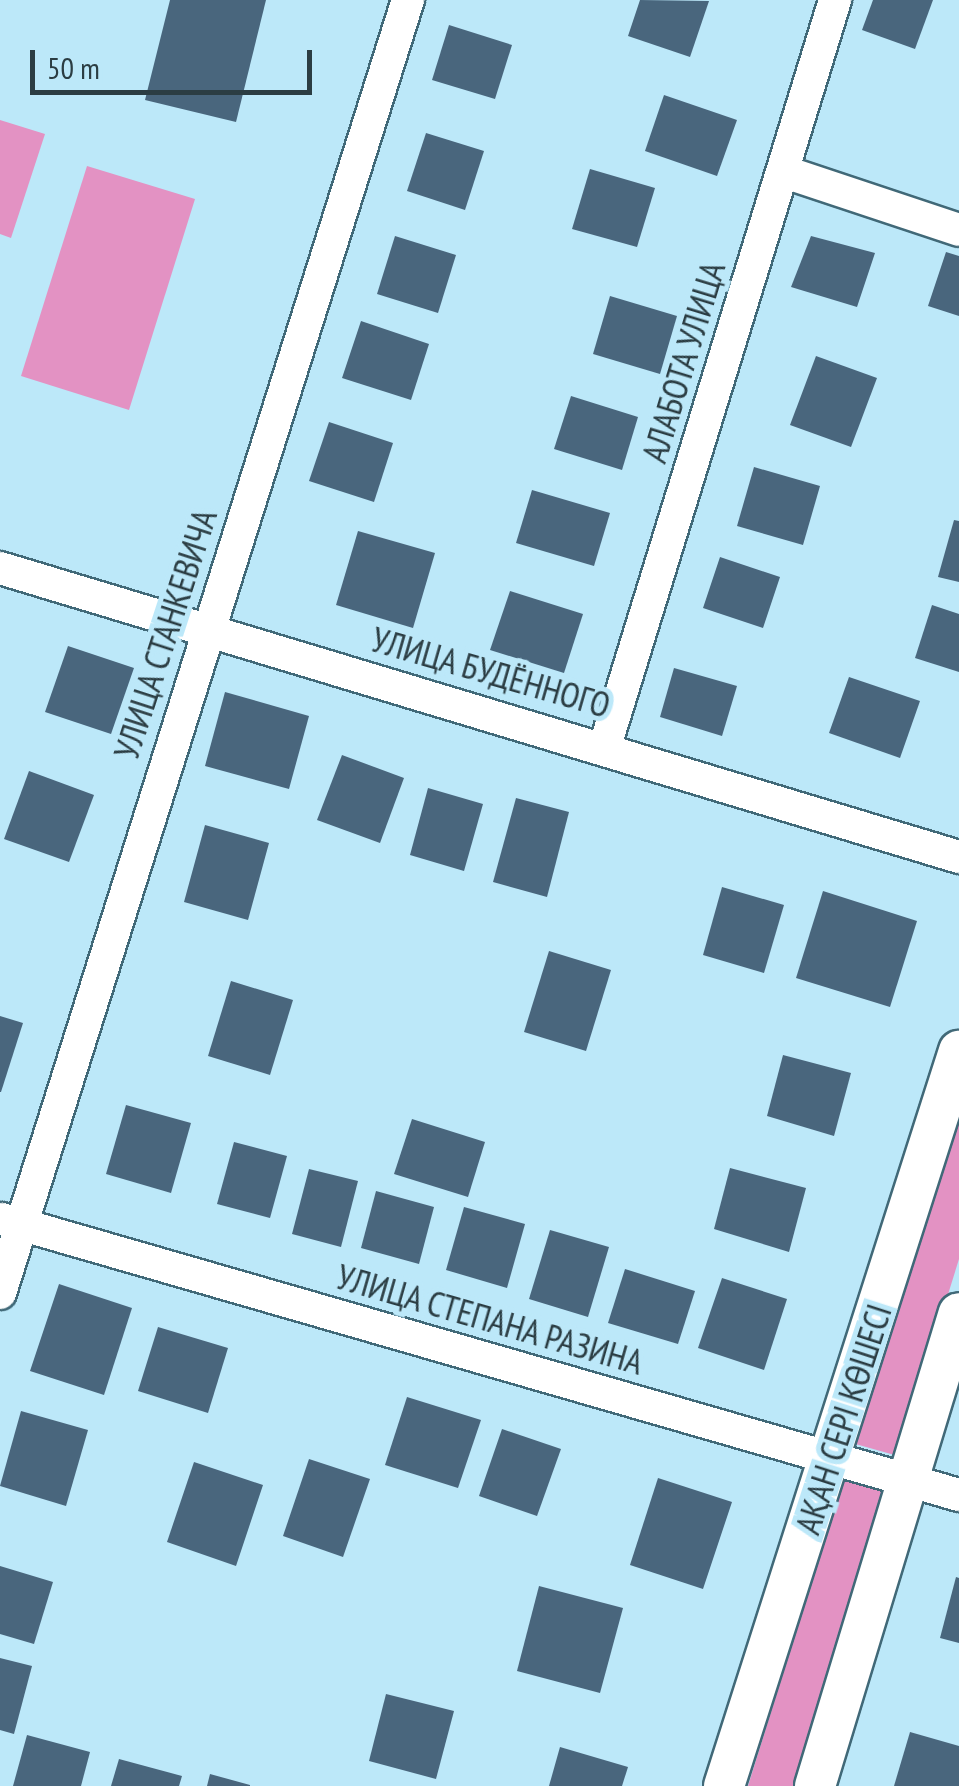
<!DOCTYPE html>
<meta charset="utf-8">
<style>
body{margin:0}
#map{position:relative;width:959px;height:1786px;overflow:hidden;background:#bce8f9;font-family:"PT Sans Narrow",sans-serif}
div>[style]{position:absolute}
.green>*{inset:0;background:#e392c3}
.building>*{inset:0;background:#49667d}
.roads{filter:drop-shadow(2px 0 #416978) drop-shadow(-2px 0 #416978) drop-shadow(0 2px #416978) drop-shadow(0 -2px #416978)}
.minor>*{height:32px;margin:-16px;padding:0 16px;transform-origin:16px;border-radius:16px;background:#fff}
.tertiary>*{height:40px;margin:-20px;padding:0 20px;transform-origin:20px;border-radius:20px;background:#fff}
span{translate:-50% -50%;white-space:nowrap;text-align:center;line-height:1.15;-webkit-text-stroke:10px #bce8f9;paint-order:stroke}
.street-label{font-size:35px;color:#2b3d43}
.scale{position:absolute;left:30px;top:50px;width:282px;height:45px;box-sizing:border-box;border:5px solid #2b3d43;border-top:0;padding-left:12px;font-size:30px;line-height:35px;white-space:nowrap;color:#2b3d43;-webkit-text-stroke:8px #bce8f9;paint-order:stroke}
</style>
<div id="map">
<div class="green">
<div style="clip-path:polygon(0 120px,45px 134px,11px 238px,0 234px)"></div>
<div style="clip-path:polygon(87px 166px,195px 199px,129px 410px,21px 376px)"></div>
<div style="clip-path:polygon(959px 1100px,959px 1259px,898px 1456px,852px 1443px)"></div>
<div style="clip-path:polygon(844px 1477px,890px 1491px,798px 1786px,748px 1786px)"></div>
</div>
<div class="building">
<div style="clip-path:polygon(170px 0,266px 0,236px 122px,145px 100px)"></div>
<div style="clip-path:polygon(640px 0,709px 1px,690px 57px,628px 36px)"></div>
<div style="clip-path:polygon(873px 0,933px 0,915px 49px,862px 30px)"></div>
<div style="clip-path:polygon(449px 25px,512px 45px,495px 99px,432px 80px)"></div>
<div style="clip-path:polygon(664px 95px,737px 120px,717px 176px,645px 151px)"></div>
<div style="clip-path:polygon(426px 133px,484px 151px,465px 210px,407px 191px)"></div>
<div style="clip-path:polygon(590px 169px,655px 188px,637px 247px,572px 229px)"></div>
<div style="clip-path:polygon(395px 236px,456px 255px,438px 313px,377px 294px)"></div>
<div style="clip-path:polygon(811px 236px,875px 253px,857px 307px,791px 287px)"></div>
<div style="clip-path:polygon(946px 252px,959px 256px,959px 316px,928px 306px)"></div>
<div style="clip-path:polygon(610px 296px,677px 316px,660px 374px,593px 354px)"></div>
<div style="clip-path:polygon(361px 321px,429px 344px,411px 400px,342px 378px)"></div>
<div style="clip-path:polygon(816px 356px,877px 378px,851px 447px,790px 425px)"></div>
<div style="clip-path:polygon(571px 396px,638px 417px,622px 470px,554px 449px)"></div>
<div style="clip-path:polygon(329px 422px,393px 443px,374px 502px,309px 481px)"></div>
<div style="clip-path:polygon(754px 467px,820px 486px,803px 545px,737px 526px)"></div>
<div style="clip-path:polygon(532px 490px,610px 513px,594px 566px,516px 543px)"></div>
<div style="clip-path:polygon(954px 520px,959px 521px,959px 582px,938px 577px)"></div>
<div style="clip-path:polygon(358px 531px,435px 553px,413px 628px,336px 605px)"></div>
<div style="clip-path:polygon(720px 557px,780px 577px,763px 628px,703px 608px)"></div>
<div style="clip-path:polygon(510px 591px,583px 614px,564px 673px,490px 650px)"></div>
<div style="clip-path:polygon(932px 605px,959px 614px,959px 672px,915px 658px)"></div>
<div style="clip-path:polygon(68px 646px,134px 668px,111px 734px,45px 712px)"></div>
<div style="clip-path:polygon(674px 668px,737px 686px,722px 736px,660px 717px)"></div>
<div style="clip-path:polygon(849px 677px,920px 701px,900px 758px,829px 733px)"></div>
<div style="clip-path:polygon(225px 692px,309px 716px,289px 789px,205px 766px)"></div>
<div style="clip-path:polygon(342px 755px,404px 778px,380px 843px,317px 820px)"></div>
<div style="clip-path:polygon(29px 771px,94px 795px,69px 862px,4px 839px)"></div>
<div style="clip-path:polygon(428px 788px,483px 804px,464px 871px,410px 855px)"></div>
<div style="clip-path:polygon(516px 798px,569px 812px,547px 897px,493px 882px)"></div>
<div style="clip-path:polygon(205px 825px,269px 843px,248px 920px,184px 902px)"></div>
<div style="clip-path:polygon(722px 887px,784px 905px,764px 973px,703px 955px)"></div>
<div style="clip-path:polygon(823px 891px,917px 921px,890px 1007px,796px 978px)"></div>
<div style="clip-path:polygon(549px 951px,611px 970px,586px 1051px,524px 1032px)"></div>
<div style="clip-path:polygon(231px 981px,293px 1000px,270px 1075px,208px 1056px)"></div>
<div style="clip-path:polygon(0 1016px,23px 1023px,1px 1092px,0 1092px)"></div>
<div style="clip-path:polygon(783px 1055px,851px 1073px,834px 1136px,767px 1116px)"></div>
<div style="clip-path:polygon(126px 1105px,191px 1123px,171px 1193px,106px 1174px)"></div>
<div style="clip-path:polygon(412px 1119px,485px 1142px,468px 1197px,394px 1174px)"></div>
<div style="clip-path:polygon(234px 1142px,287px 1156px,270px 1218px,217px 1204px)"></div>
<div style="clip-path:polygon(730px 1168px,806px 1188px,789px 1252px,714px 1229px)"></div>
<div style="clip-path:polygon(309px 1169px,358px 1181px,341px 1247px,292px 1234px)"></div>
<div style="clip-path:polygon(376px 1191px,434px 1207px,419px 1264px,361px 1248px)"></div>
<div style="clip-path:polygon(464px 1207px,525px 1224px,507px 1288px,446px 1270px)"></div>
<div style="clip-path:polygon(550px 1230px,609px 1247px,588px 1317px,529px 1299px)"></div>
<div style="clip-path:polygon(625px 1269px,695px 1291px,678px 1344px,608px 1323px)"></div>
<div style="clip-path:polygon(722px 1278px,787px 1299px,764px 1370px,698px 1348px)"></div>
<div style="clip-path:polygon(59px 1284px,132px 1308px,104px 1395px,30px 1371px)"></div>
<div style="clip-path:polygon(158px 1327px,228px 1348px,208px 1413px,138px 1391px)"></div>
<div style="clip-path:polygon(407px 1397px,481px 1420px,458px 1488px,385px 1465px)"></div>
<div style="clip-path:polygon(21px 1411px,88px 1430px,66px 1506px,0 1486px)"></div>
<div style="clip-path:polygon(502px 1429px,561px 1449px,537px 1516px,479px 1496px)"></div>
<div style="clip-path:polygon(309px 1459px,370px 1479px,343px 1557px,283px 1536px)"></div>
<div style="clip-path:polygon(194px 1462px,263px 1485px,236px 1566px,167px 1542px)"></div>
<div style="clip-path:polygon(658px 1478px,732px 1502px,703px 1589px,630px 1565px)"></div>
<div style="clip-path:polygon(0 1566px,53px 1582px,34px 1644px,0 1634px)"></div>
<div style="clip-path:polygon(956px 1577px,959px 1578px,959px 1643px,940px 1638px)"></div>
<div style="clip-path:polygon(539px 1586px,623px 1608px,600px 1693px,517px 1671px)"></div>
<div style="clip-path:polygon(0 1658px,32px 1666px,14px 1734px,0 1730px)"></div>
<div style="clip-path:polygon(386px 1694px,454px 1711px,436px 1779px,369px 1761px)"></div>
<div style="clip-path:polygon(910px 1732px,959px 1746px,959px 1786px,894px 1786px)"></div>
<div style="clip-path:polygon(27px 1735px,90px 1752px,81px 1786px,13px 1786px)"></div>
<div style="clip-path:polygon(560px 1747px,628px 1767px,622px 1786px,549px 1786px)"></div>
<div style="clip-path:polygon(119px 1759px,182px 1776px,179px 1786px,111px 1786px)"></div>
<div style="clip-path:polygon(210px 1774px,250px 1785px,250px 1786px,207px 1786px)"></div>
</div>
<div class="roads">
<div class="minor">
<div style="left:785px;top:172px;width:183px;rotate:18.4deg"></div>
<div style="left:0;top:568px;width:1002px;rotate:16.77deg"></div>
<div style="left:605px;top:746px;width:781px;rotate:-72.86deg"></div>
<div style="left:2px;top:1219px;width:996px;rotate:16.09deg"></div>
<div style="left:0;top:1293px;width:1356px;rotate:-72.49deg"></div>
</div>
<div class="tertiary">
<div style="left:724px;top:1786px;width:772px;rotate:-72.27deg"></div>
<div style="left:815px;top:1786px;width:494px;rotate:-73.1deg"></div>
</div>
</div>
<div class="street-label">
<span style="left:683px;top:362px;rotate:-73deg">АЛАБОТА УЛИЦА</span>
<span style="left:165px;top:634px;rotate:-72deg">УЛИЦА СТАНКЕВИЧА</span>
<span style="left:491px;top:672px;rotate:16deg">УЛИЦА БУДЁННОГО</span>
<span style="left:490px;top:1319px;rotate:16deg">УЛИЦА СТЕПАНА РАЗИНА</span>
<span style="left:843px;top:1419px;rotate:-72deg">АҚАН СЕРІ КӨШЕСІ</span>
</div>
<div class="scale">50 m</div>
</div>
